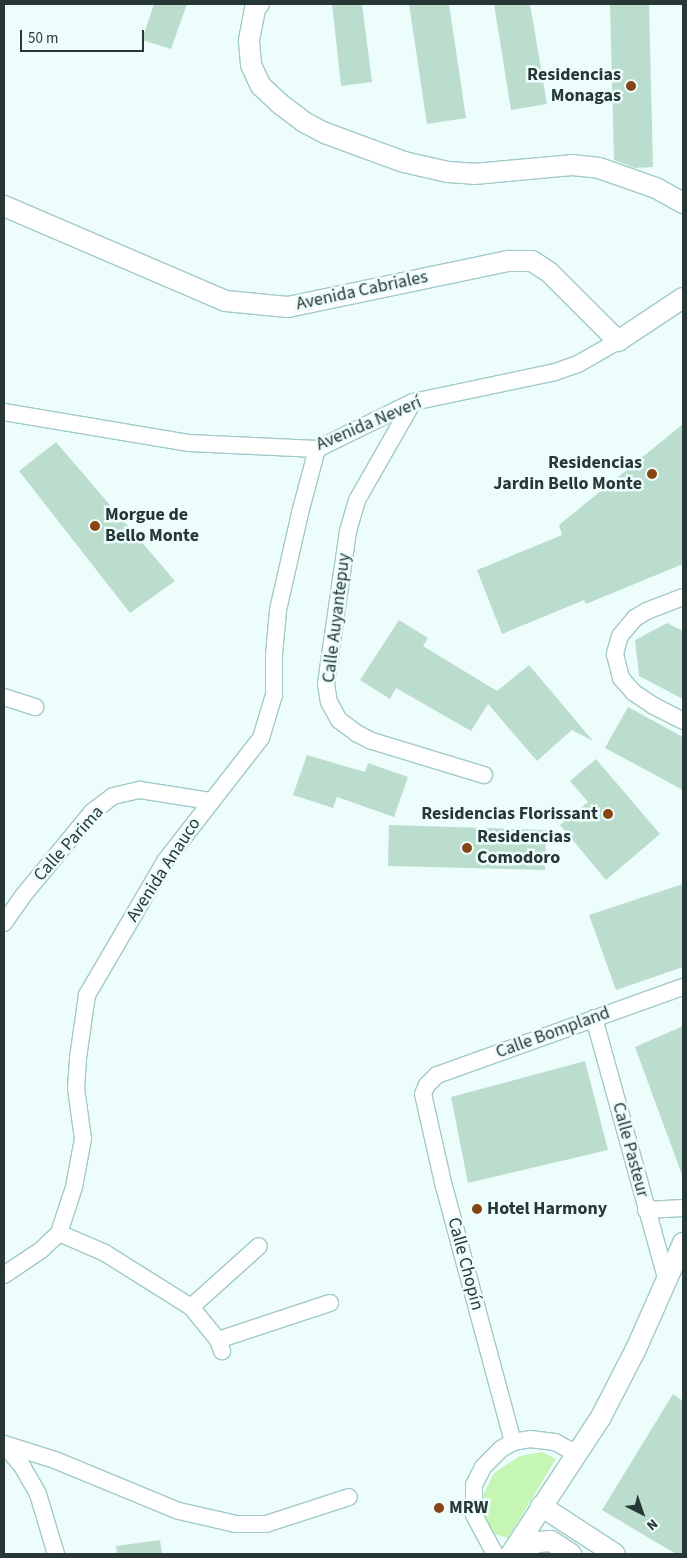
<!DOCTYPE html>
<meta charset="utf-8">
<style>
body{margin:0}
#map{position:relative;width:687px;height:1558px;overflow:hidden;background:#edfdfc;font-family:"Source Sans 3",sans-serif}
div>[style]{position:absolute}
.green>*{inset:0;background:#c6f6b4}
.building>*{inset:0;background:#bbddcd}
.roads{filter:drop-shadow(1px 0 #a1cac8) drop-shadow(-1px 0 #a1cac8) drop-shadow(0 1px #a1cac8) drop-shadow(0 -1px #a1cac8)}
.minor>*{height:16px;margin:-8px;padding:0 8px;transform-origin:8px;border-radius:8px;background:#fff}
.tertiary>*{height:20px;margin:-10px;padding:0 10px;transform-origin:10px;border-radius:10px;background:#fff}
.dots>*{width:14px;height:14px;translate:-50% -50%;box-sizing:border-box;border:2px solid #edfdfc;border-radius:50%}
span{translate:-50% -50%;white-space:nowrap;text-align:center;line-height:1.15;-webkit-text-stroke:5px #edfdfc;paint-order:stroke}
.poi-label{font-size:18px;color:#263736;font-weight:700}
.right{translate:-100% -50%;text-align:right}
.left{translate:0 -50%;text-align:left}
.street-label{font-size:18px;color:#263736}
.frame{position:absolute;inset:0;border:5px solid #263736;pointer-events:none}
.north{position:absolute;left:617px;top:1488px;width:50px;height:50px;-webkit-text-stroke:4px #edfdfc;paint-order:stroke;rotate:139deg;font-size:14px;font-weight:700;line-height:20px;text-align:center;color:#263736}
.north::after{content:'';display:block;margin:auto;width:18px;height:22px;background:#263736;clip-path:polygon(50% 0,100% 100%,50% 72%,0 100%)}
.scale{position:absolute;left:20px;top:30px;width:124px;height:22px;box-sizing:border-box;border:2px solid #263736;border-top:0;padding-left:6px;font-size:15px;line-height:18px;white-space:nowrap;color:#263736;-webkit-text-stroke:4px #edfdfc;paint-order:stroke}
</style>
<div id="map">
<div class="green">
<div style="clip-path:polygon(542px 1452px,556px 1459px,508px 1538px,487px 1532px,480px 1515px,480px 1501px,494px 1473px,520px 1456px)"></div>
</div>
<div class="building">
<div style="clip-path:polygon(154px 4px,187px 4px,171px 49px,142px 40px)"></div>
<div style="clip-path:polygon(332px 4px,362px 4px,372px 82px,341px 86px)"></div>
<div style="clip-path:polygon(409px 4px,449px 4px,466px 118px,427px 124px)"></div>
<div style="clip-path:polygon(494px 4px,530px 4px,547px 104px,511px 110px)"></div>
<div style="clip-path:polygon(610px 4px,649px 4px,653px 167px,635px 168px,614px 160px)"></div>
<div style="clip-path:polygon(683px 424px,683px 564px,586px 604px,584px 600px,502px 634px,477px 570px,562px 535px,559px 525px)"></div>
<div style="clip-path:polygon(56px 442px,175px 581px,130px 613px,19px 471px)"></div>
<div style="clip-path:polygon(399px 620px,428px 638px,423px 646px,497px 691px,529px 665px,593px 741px,572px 730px,537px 761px,488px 704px,471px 731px,396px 688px,390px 699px,360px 680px)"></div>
<div style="clip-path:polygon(667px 623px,683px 631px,683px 699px,639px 676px,635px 640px)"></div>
<div style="clip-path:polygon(628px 707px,683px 737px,683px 790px,605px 748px)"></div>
<div style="clip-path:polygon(307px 755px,365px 772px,368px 763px,408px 777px,394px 817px,337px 797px,333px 808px,293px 795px)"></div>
<div style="clip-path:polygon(596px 759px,660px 834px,606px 880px,560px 825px,588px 802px,570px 781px)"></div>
<div style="clip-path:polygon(389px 825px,546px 830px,545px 870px,388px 866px)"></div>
<div style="clip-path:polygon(683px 884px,683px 967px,616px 990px,589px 915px)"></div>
<div style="clip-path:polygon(683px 1026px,683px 1175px,682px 1175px,635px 1047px)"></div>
<div style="clip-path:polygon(585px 1061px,608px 1150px,468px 1183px,451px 1097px)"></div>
<div style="clip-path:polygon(673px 1394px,683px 1401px,683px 1554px,676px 1554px,602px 1510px)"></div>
<div style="clip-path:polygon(160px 1540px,162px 1554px,117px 1554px,116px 1546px)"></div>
</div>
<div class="roads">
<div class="minor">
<div style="left:413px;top:402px;width:113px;rotate:119.7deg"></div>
<div style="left:357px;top:500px;width:32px;rotate:106deg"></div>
<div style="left:348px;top:531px;width:155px;rotate:98.2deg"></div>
<div style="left:326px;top:684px;width:18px;rotate:81deg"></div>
<div style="left:329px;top:702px;width:21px;rotate:61deg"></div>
<div style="left:339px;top:720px;width:21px;rotate:37deg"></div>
<div style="left:356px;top:733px;width:18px;rotate:27deg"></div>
<div style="left:372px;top:741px;width:117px;rotate:16.9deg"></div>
<div style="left:4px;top:412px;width:188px;rotate:9.5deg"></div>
<div style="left:189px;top:443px;width:128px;rotate:2.7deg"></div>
<div style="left:317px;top:449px;width:107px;rotate:-26.1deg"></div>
<div style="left:413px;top:402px;width:145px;rotate:-11.9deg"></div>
<div style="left:555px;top:372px;width:24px;rotate:-19deg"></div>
<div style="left:578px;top:364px;width:46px;rotate:-29.9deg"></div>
<div style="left:683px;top:597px;width:39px;rotate:159deg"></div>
<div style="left:647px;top:611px;width:14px;rotate:150deg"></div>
<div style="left:635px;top:618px;width:23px;rotate:130deg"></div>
<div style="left:620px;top:636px;width:19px;rotate:106deg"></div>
<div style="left:615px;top:654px;width:25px;rotate:76deg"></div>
<div style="left:621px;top:678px;width:18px;rotate:49deg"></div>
<div style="left:633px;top:692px;width:23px;rotate:34deg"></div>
<div style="left:652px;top:705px;width:35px;rotate:27deg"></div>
<div style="left:4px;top:697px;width:33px;rotate:18deg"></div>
<div style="left:4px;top:923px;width:32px;rotate:-55deg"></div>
<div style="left:22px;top:897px;width:110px;rotate:-50.5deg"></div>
<div style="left:92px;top:812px;width:26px;rotate:-37deg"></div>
<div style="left:113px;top:796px;width:28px;rotate:-13deg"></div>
<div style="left:140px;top:790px;width:71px;rotate:8.9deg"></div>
<div style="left:594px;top:1018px;width:274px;rotate:74.5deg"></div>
<div style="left:646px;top:1210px;width:37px;rotate:-3deg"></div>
<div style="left:59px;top:1233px;width:50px;rotate:23.5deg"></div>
<div style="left:105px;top:1253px;width:102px;rotate:32.1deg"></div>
<div style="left:191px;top:1307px;width:43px;rotate:50.7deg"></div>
<div style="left:218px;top:1340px;width:12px;rotate:70deg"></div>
<div style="left:4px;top:1275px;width:45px;rotate:-34deg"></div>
<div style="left:41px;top:1250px;width:25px;rotate:-43deg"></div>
<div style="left:59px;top:1233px;width:48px;rotate:-71.9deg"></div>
<div style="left:74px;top:1187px;width:49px;rotate:-79.4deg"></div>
<div style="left:83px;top:1139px;width:51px;rotate:-97.8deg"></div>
<div style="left:76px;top:1088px;width:30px;rotate:-86deg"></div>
<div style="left:78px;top:1058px;width:64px;rotate:-81.9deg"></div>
<div style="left:87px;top:995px;width:156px;rotate:-59.7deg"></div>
<div style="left:166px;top:860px;width:155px;rotate:-52.1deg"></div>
<div style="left:261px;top:738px;width:45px;rotate:-73.2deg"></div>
<div style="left:274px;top:695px;width:40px;rotate:-90deg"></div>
<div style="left:274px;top:655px;width:45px;rotate:-84.9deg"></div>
<div style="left:278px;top:610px;width:99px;rotate:-77.2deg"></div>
<div style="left:300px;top:513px;width:66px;rotate:-75.1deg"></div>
<div style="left:191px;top:1307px;width:91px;rotate:-41.9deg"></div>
<div style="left:218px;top:1340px;width:118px;rotate:-18.3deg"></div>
<div style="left:513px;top:1442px;width:264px;rotate:-105.1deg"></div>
<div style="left:444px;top:1187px;width:95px;rotate:-102.7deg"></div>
<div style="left:423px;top:1094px;width:10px;rotate:-66deg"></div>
<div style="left:427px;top:1085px;width:14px;rotate:-45deg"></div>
<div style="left:437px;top:1075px;width:261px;rotate:-19.7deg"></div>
<div style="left:4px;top:1444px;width:53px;rotate:17.4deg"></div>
<div style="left:55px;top:1460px;width:134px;rotate:22.4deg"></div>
<div style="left:179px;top:1511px;width:58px;rotate:12.8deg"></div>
<div style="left:236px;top:1524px;width:30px"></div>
<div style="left:266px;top:1524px;width:87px;rotate:-18deg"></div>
<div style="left:4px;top:1445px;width:28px;rotate:49deg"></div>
<div style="left:22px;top:1466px;width:32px;rotate:60deg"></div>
<div style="left:38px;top:1494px;width:63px;rotate:73.3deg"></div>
<div style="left:495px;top:1554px;width:44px;rotate:-118.3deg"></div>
<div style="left:474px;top:1515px;width:30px;rotate:-90deg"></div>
<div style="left:474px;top:1485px;width:20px;rotate:-63deg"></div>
<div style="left:483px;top:1467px;width:25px;rotate:-45deg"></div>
<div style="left:501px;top:1449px;width:14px;rotate:-30deg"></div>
<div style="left:513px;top:1442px;width:17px;rotate:-10deg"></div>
<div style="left:530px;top:1439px;width:25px;rotate:7deg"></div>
<div style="left:555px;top:1442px;width:25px;rotate:29deg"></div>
</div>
<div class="tertiary">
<div style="left:259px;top:4px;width:6px;rotate:129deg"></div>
<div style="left:255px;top:9px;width:33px;rotate:101deg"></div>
<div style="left:249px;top:41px;width:24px;rotate:85deg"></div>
<div style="left:251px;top:65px;width:23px;rotate:65deg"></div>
<div style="left:261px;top:86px;width:25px;rotate:43deg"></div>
<div style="left:279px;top:103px;width:31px;rotate:37deg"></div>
<div style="left:304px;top:122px;width:24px;rotate:28deg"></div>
<div style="left:325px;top:133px;width:84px;rotate:20.2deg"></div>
<div style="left:404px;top:162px;width:45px;rotate:12.8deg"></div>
<div style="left:448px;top:172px;width:26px;rotate:4deg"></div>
<div style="left:474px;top:174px;width:98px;rotate:-5.2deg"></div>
<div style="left:572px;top:165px;width:27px;rotate:6deg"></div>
<div style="left:599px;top:168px;width:60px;rotate:19.3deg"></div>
<div style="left:656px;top:188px;width:31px;rotate:29deg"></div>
<div style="left:4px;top:206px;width:241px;rotate:23.2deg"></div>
<div style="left:226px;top:301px;width:62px;rotate:5.5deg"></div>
<div style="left:288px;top:307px;width:226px;rotate:-11.8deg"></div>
<div style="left:509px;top:261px;width:23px"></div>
<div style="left:532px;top:261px;width:20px;rotate:33deg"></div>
<div style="left:549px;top:272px;width:98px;rotate:45deg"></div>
<div style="left:618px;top:341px;width:78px;rotate:-33.5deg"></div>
<div style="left:541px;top:1506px;width:88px;rotate:33deg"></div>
<div style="left:511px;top:1554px;width:164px;rotate:-56.7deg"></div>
<div style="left:601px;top:1417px;width:76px;rotate:-62.8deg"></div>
<div style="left:636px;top:1349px;width:116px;rotate:-66.1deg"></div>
<div style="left:511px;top:1554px;width:30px;rotate:-24deg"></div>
<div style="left:538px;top:1542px;width:13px;rotate:-4deg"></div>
<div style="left:551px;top:1541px;width:24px;rotate:33deg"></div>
</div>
</div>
<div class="dots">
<div style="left:631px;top:86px;background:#864512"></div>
<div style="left:652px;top:474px;background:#864512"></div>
<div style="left:95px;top:526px;background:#864512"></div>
<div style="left:608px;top:814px;background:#864512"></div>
<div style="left:467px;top:848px;background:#864512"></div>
<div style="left:477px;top:1209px;background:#864512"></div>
<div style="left:439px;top:1508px;background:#864512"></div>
</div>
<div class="poi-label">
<span class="right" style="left:621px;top:86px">Residencias<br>Monagas</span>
<span class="right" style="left:642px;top:474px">Residencias<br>Jardin Bello Monte</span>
<span class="left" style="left:105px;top:526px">Morgue de<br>Bello Monte</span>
<span class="right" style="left:598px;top:814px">Residencias Florissant</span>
<span class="left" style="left:477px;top:848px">Residencias<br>Comodoro</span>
<span class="left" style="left:487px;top:1209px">Hotel Harmony</span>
<span class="left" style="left:449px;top:1508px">MRW</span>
</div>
<div class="street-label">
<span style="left:362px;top:291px;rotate:-12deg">Avenida Cabriales</span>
<span style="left:369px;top:424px;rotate:-23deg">Avenida Neverí</span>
<span style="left:337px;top:618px;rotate:-83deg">Calle Auyantepuy</span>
<span style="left:69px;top:844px;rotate:-48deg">Calle Parima</span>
<span style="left:164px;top:870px;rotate:-57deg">Avenida Anauco</span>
<span style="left:553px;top:1033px;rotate:-20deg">Calle Bompland</span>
<span style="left:630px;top:1150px;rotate:75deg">Calle Pasteur</span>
<span style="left:465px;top:1264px;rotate:75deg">Calle Chopín</span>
</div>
<div class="frame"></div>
<div class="north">N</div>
<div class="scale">50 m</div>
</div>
